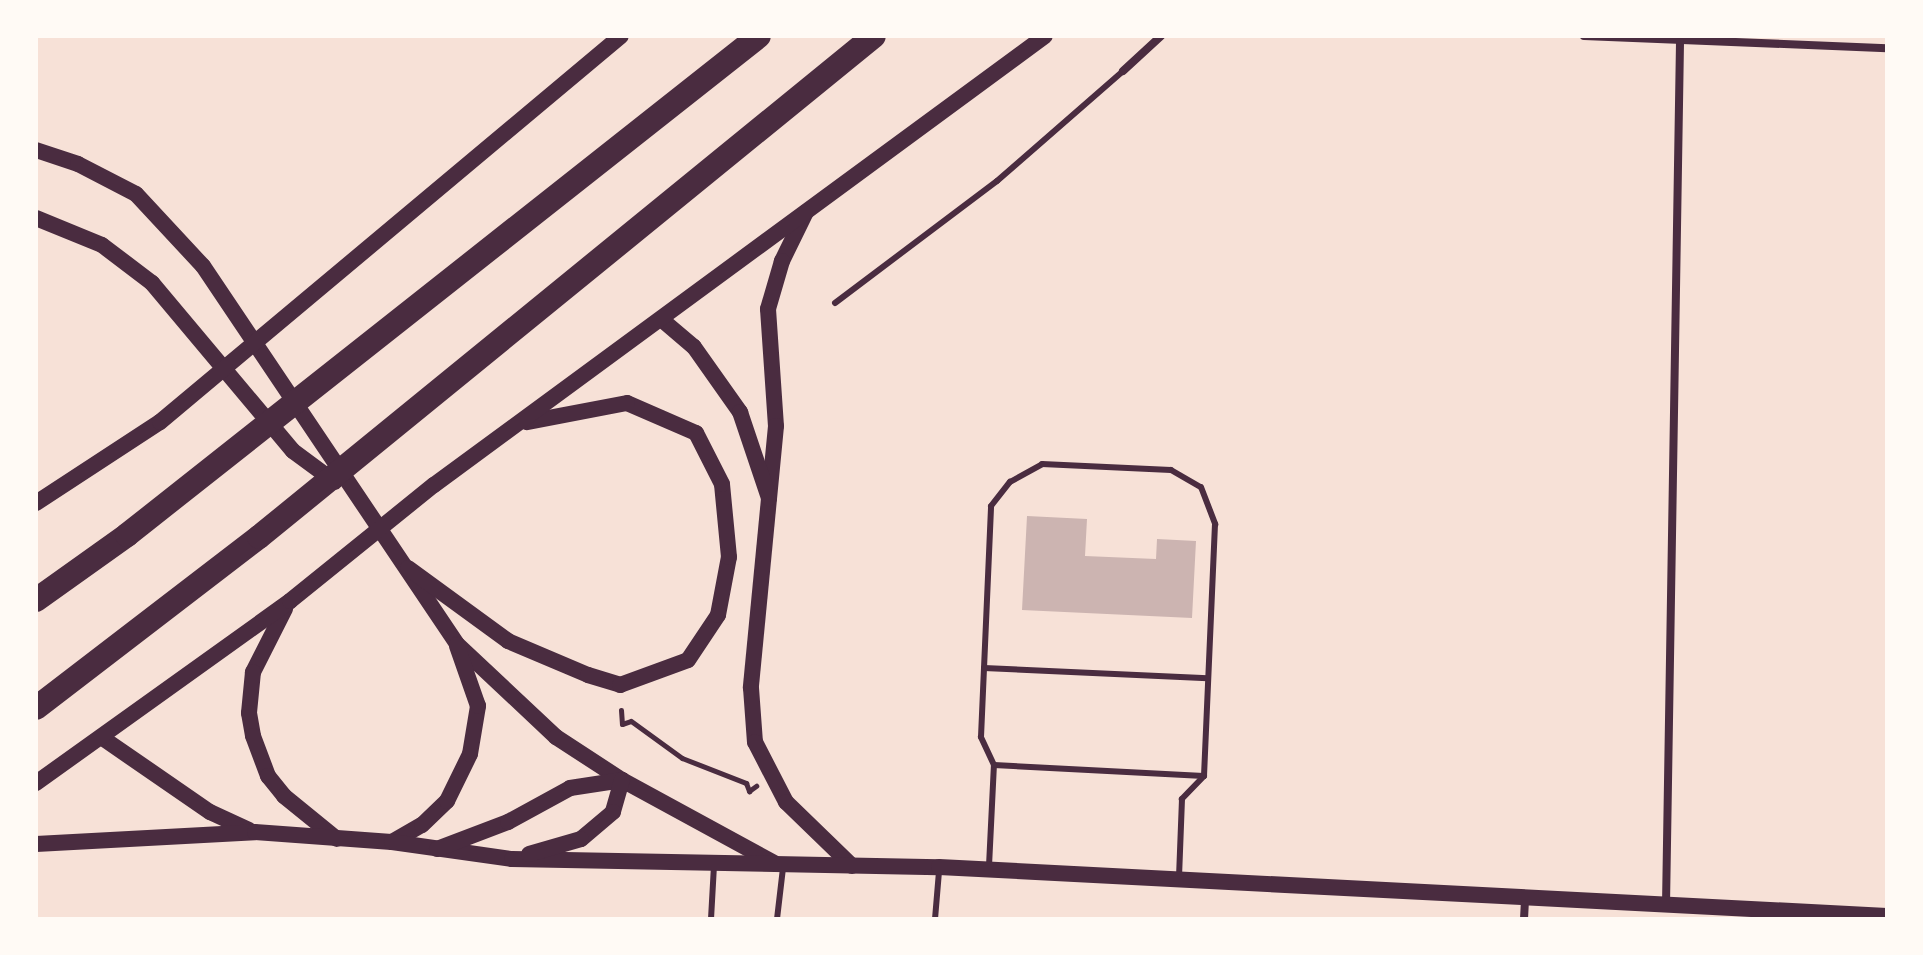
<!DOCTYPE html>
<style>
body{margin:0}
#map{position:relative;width:1923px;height:955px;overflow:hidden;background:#f7e1d7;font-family:"Times New Roman",serif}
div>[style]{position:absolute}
.building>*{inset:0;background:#ccb4b1}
.path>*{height:5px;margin:-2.5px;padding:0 2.5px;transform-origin:2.5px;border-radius:2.5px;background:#4a2c40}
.service>*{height:6px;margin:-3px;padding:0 3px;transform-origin:3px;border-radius:3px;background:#4a2c40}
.minor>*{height:8px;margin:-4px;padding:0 4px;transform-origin:4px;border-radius:4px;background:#4a2c40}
.secondary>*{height:16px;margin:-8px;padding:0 8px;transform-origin:8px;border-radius:8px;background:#4a2c40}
.motorway>*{height:24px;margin:-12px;padding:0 12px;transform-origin:12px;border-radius:12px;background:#4a2c40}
span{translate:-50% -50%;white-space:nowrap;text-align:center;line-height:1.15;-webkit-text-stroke:6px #fffaf5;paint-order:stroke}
.frame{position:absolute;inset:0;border:38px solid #fffaf5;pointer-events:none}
</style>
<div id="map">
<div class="building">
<div style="clip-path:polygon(1027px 516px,1087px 519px,1085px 556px,1156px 559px,1157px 539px,1196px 541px,1192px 618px,1022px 610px)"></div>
</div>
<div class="path">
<div style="left:621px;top:710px;width:14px;rotate:86deg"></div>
<div style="left:622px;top:724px;width:9px;rotate:-18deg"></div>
<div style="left:631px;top:721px;width:63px;rotate:36deg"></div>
<div style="left:682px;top:758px;width:69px;rotate:21.3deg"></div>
<div style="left:746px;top:783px;width:9px;rotate:69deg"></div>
<div style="left:749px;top:791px;width:9px;rotate:-36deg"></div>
</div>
<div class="service">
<div style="left:835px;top:303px;width:203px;rotate:-37deg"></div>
<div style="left:997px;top:181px;width:167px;rotate:-41.1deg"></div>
<div style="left:984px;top:668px;width:224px;rotate:2.6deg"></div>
<div style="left:994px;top:765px;width:210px;rotate:3deg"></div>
<div style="left:989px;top:866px;width:101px;rotate:-87.2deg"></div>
<div style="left:994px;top:765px;width:31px;rotate:-115deg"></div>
<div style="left:981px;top:737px;width:231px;rotate:-87.5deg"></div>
<div style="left:991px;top:506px;width:31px;rotate:-52deg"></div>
<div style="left:1010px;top:482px;width:37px;rotate:-29deg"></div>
<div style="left:1042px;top:464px;width:129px;rotate:2.7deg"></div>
<div style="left:1171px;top:470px;width:34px;rotate:30deg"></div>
<div style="left:1201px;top:487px;width:40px;rotate:69deg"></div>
<div style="left:1215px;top:524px;width:252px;rotate:92.5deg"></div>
<div style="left:1204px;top:776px;width:32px;rotate:134deg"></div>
<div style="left:1182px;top:799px;width:79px;rotate:92.2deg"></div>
<div style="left:711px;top:919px;width:54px;rotate:-86.8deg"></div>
<div style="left:777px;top:919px;width:51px;rotate:-83.3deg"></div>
<div style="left:935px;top:919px;width:48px;rotate:-85.2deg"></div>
</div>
<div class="minor">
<div style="left:1584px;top:36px;width:303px;rotate:2.3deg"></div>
<div style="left:1123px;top:71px;width:52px;rotate:-42.6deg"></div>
<div style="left:1666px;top:905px;width:863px;rotate:-89.07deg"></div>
<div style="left:1524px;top:919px;width:20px;rotate:-87deg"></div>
</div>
<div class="secondary">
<div style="left:36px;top:150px;width:44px;rotate:18.4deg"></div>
<div style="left:78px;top:164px;width:65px;rotate:27.3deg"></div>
<div style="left:136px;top:194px;width:98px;rotate:47.1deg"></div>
<div style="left:203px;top:266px;width:455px;rotate:56.1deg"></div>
<div style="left:457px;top:644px;width:136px;rotate:43.2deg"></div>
<div style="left:556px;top:737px;width:79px;rotate:33.1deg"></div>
<div style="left:622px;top:780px;width:173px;rotate:28.6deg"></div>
<div style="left:806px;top:212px;width:55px;rotate:116.1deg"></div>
<div style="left:782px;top:261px;width:50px;rotate:106.3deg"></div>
<div style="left:768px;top:309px;width:117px;rotate:86.1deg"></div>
<div style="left:776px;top:426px;width:263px;rotate:95.5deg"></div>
<div style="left:751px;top:688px;width:54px;rotate:85.8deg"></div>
<div style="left:755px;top:742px;width:68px;rotate:62.7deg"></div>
<div style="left:786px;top:802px;width:92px;rotate:44.1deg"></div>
<div style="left:36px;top:218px;width:71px;rotate:22.2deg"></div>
<div style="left:102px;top:245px;width:63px;rotate:37.2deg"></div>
<div style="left:152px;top:283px;width:219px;rotate:50deg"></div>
<div style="left:293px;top:451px;width:52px;rotate:36.4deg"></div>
<div style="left:661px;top:319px;width:43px;rotate:40.3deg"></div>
<div style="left:694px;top:347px;width:80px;rotate:54.7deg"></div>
<div style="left:740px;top:412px;width:91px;rotate:71.4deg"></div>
<div style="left:36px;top:503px;width:148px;rotate:-33.2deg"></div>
<div style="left:160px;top:422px;width:601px;rotate:-39.94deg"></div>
<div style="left:408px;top:568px;width:124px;rotate:36.1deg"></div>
<div style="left:508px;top:641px;width:87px;rotate:23deg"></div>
<div style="left:588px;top:675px;width:34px;rotate:17deg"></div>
<div style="left:620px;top:685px;width:72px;rotate:-20.2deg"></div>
<div style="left:688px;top:660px;width:54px;rotate:-56.3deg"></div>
<div style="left:718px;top:615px;width:59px;rotate:-79.3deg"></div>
<div style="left:729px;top:557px;width:73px;rotate:-95.5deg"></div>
<div style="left:722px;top:484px;width:57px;rotate:-117deg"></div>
<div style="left:696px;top:433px;width:75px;rotate:-156.5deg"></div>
<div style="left:627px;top:403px;width:102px;rotate:169.2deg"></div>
<div style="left:285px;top:609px;width:71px;rotate:116.9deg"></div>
<div style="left:253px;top:672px;width:41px;rotate:95.6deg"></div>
<div style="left:249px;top:713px;width:23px;rotate:80deg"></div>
<div style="left:253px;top:736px;width:43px;rotate:69.4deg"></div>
<div style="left:268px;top:776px;width:26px;rotate:51deg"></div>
<div style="left:284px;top:796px;width:68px;rotate:39.1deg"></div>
<div style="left:104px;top:739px;width:129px;rotate:34.6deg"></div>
<div style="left:210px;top:812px;width:43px;rotate:24.8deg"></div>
<div style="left:36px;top:783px;width:312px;rotate:-35.6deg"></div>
<div style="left:290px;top:601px;width:185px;rotate:-38.9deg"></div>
<div style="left:434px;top:485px;width:758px;rotate:-36.31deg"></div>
<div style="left:392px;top:842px;width:34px;rotate:-30deg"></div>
<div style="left:422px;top:825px;width:35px;rotate:-44deg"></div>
<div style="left:447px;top:801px;width:52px;rotate:-63.9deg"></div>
<div style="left:470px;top:754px;width:49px;rotate:-80.5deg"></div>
<div style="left:478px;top:706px;width:64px;rotate:-109.3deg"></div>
<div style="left:36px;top:844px;width:219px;rotate:-3.1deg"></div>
<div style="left:255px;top:832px;width:137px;rotate:4.2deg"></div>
<div style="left:392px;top:842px;width:121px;rotate:8.1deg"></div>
<div style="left:512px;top:859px;width:427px;rotate:1.1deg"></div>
<div style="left:939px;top:867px;width:949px;rotate:2.96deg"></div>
<div style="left:437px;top:849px;width:76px;rotate:-20.8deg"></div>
<div style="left:508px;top:822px;width:71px;rotate:-28.7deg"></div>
<div style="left:570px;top:788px;width:53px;rotate:-8.7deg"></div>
<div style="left:622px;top:780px;width:33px;rotate:106deg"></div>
<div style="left:613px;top:812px;width:42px;rotate:139.8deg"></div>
<div style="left:581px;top:839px;width:54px;rotate:163.9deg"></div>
</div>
<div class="motorway">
<div style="left:36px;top:600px;width:112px;rotate:-35.5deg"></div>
<div style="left:127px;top:535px;width:805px;rotate:-38.29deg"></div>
<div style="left:36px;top:708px;width:281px;rotate:-37.5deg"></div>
<div style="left:259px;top:537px;width:793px;rotate:-39.17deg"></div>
</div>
<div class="frame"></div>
</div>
